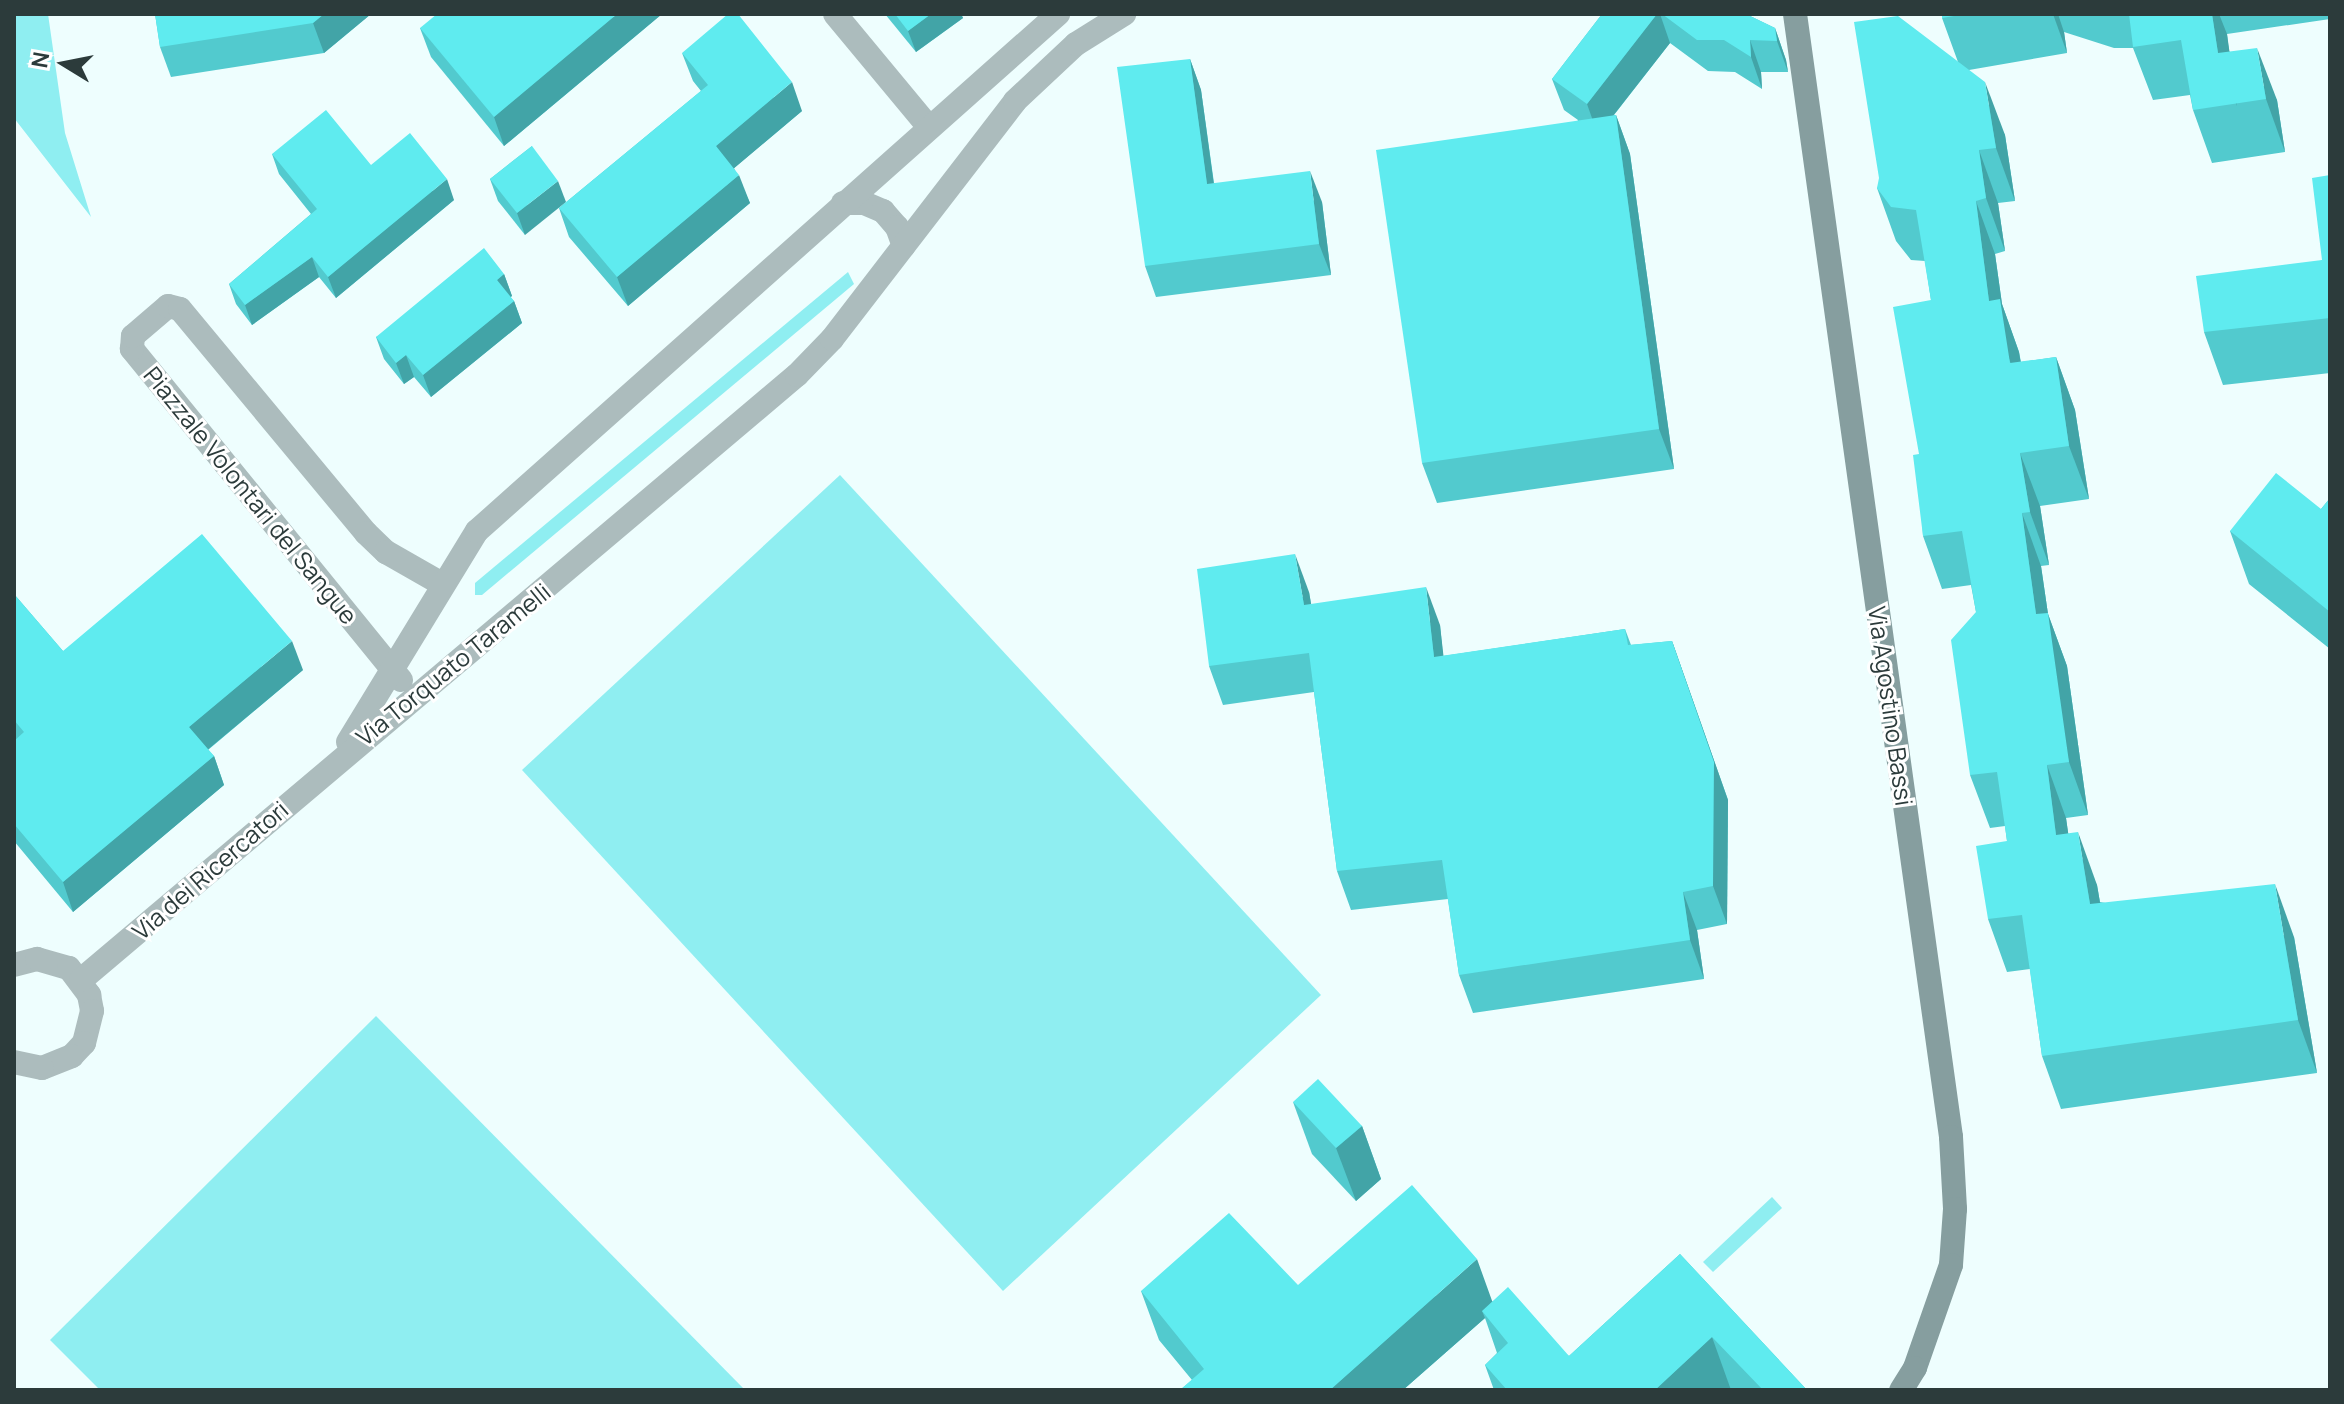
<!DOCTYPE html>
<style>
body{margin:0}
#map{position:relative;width:2344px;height:1404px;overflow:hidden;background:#eefefe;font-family:Manrope,sans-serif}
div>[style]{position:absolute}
.green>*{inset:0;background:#8feef1}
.street>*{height:24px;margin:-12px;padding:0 12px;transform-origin:12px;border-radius:12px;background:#acbcbd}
.secondary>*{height:24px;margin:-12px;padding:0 12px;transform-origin:12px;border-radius:12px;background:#869e9f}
.wall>*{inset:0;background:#52cace}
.shaded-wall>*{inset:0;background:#42a4a7}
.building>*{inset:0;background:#5febef}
span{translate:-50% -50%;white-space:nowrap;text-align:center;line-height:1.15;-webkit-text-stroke:6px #fff;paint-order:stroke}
.street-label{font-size:24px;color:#2c3b3b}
.frame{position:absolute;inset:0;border:16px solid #2c3b3b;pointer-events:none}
.north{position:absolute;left:24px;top:24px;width:80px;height:80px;-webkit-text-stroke:6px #fff;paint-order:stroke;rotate:280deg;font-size:22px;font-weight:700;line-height:32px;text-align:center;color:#2c3b3b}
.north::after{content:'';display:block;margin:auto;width:28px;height:36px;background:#2c3b3b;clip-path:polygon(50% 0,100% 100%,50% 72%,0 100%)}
</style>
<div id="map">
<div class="green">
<div style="clip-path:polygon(14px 14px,48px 14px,65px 133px,91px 217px,14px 118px)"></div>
<div style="clip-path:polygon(848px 272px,854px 284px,482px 595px,475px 595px,475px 583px)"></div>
<div style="clip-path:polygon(840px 475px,1321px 995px,1003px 1291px,522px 770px)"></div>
<div style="clip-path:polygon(376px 1016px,745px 1390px,100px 1390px,50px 1340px)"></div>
<div style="clip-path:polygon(1772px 1197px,1782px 1208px,1713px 1272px,1703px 1262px)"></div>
</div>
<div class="street">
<div style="left:835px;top:14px;width:146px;rotate:50.3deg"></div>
<div style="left:843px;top:203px;width:21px"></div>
<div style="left:864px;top:203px;width:21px;rotate:23deg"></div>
<div style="left:883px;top:211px;width:21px;rotate:49deg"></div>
<div style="left:897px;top:227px;width:20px;rotate:70deg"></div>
<div style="left:401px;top:680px;width:427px;rotate:-129.1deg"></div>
<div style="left:132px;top:349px;width:13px;rotate:-86deg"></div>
<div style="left:133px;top:336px;width:46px;rotate:-40.6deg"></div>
<div style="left:168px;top:306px;width:12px;rotate:14deg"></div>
<div style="left:180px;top:309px;width:291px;rotate:50.3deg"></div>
<div style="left:366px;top:533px;width:28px;rotate:44deg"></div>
<div style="left:386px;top:552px;width:64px;rotate:29.7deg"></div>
<div style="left:348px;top:742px;width:247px;rotate:-58.6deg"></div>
<div style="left:477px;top:531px;width:778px;rotate:-41.66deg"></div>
<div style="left:14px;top:965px;width:24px;rotate:-15deg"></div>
<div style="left:37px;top:959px;width:33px;rotate:16deg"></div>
<div style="left:69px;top:968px;width:34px;rotate:53deg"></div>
<div style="left:89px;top:995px;width:16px;rotate:79deg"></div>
<div style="left:92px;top:1011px;width:33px;rotate:104deg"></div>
<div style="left:84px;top:1043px;width:18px;rotate:133deg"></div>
<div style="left:72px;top:1056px;width:32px;rotate:158deg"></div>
<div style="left:42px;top:1068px;width:29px;rotate:-168deg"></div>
<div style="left:81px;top:980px;width:937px;rotate:-40.2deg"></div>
<div style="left:797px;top:375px;width:50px;rotate:-45.8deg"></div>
<div style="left:832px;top:339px;width:300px;rotate:-52.4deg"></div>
<div style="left:1015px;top:101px;width:83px;rotate:-43.1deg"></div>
<div style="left:1076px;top:44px;width:57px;rotate:-32deg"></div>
</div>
<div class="secondary">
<div style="left:1795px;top:14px;width:1134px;rotate:82.09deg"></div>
<div style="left:1951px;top:1137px;width:72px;rotate:86.8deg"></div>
<div style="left:1955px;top:1209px;width:56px;rotate:94.1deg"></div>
<div style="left:1951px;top:1265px;width:109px;rotate:109.3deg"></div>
<div style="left:1915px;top:1368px;width:26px;rotate:122deg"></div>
</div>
<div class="wall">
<div style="clip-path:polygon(155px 14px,371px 14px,324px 53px,171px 77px,160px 47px)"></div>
<div style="clip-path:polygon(662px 14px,504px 146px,431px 57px,420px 28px)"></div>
<div style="clip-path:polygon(885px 14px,961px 14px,963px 18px,916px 52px)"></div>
<div style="clip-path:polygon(1602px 14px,1746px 14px,1775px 28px,1786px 60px,1788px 72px,1761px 72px,1762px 89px,1735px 72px,1708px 71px,1670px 43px,1614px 115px,1616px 115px,1630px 154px,1674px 469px,1437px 503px,1422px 463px,1578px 120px,1564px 110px,1552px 79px)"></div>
<div style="clip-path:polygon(1942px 14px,2330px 14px,2330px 19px,2227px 34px,2229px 51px,2277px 100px,2285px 152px,2212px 163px,2193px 110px,2190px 95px,2153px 100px,2133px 48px,2114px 48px,2064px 32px,2067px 53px,1969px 70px,2005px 135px,2015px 201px,1998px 203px,2005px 251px,1995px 254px,2002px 304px,2019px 352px,2021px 362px,2056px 357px,2075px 410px,2089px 499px,2040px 506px,2049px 565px,2041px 566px,2048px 614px,2067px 666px,2088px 815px,2066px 818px,2068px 833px,2097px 885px,2100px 902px,2294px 937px,2317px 1073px,2061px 1109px,2042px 1056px,2030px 969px,2007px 972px,1988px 919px,2007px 841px,2005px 826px,1990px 828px,1970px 775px,1976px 612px,1971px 585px,1942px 589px,1923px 536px,1919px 454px,1931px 300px,1925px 261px,1911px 260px,1896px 241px,1877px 188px,1958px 62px,1942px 18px)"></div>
<div style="clip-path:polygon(682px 53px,802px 111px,734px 168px,750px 203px,628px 306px,569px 237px,559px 208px,701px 91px,693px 81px)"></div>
<div style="clip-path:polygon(1190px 59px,1201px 90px,1214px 183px,1322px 202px,1331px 275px,1156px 297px,1145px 266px)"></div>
<div style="clip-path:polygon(532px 146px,525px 235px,498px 201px,490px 179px)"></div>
<div style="clip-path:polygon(272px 154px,371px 165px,454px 200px,336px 298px,319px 277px,252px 325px,236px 304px,229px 284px,311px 214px,279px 174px)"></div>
<div style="clip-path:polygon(2330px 175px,2330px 373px,2223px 385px,2204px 332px,2322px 260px)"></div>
<div style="clip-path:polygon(504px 274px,512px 296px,510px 297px,514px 301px,522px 323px,431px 397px,414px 377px,404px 384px,384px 359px,376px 337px)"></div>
<div style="clip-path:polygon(2330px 498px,2330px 649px,2249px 584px,2230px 531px,2321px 509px)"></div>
<div style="clip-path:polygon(1309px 592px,1311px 604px,1440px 625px,1443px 656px,1625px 629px,1631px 645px,1672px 641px,1728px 800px,1727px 924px,1697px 930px,1704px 979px,1473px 1013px,1459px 975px,1448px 899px,1351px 910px,1337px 871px,1314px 692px,1223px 705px,1209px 666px)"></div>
<div style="clip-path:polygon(14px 594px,63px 651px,303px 670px,208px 750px,214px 756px,224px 785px,73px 912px,14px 841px,14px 741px,16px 739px,14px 736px)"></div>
<div style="clip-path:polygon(1293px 1102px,1362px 1126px,1381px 1179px,1356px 1201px,1312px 1154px)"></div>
<div style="clip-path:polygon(1680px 1254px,1807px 1390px,1494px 1390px,1485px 1365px,1497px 1353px,1485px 1318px,1403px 1390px,1180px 1390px,1192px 1380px,1159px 1340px,1141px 1291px,1298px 1285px,1492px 1301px,1569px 1356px)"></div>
</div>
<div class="shaded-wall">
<div style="clip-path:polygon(324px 14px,371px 14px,324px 53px,313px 23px)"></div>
<div style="clip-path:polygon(617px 14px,662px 14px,504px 146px,494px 117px)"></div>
<div style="clip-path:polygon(931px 14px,961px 14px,963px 18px,916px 52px,908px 31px)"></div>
<div style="clip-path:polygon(1657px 14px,1660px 14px,1670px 43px,1598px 135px,1587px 104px)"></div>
<div style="clip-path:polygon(2053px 14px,2058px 14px,2064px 32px,2067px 53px)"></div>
<div style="clip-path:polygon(2212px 14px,2219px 14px,2227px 34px,2237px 106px,2218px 53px)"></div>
<div style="clip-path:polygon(1775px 28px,1786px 60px,1788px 72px,1777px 41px)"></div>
<div style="clip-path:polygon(1750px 40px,1761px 72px,1762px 89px,1751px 57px)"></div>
<div style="clip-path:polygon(2257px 48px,2277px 100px,2285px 152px,2266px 99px)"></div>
<div style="clip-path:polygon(1190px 59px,1201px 90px,1218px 215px,1207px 184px)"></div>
<div style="clip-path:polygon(792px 82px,802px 111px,726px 175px,716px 146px)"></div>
<div style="clip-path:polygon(1985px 82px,2005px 135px,2015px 201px,1996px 148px)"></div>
<div style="clip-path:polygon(1616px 115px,1630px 154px,1674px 469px,1659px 429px)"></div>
<div style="clip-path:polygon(1979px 150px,1998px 203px,2005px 251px,1986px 198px)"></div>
<div style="clip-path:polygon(1310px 171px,1322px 202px,1331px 275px,1319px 244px)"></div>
<div style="clip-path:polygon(739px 175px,750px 203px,628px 306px,617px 277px)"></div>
<div style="clip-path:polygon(447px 179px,454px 200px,336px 298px,328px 277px)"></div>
<div style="clip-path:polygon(558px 181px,566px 202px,525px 235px,517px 213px)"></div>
<div style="clip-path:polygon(1976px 201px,1995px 254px,2002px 304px,2019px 352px,2029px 416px,1989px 301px)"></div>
<div style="clip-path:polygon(312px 257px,319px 277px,252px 325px,245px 305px)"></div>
<div style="clip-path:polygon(504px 274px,512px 296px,504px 302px,497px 280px)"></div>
<div style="clip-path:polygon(514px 301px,522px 323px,431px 397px,423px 375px)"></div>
<div style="clip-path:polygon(406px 355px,414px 377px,404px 384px,396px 363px)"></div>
<div style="clip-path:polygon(2056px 357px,2075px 410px,2089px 499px,2069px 446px)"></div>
<div style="clip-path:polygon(2020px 453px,2040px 506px,2049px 565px,2030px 512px)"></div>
<div style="clip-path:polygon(2022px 513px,2041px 566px,2048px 614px,2067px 666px,2088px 815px,2069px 762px,2036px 614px)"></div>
<div style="clip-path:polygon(1295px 554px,1309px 592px,1318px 643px,1304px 605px)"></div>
<div style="clip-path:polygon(1426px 587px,1440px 625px,1448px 696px,1434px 657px)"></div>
<div style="clip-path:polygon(292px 641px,303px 670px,200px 756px,189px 727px)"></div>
<div style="clip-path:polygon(1672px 641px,1728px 800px,1727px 924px,1713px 886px)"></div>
<div style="clip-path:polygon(214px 756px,224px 785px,73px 912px,63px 882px)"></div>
<div style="clip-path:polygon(2047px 765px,2066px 818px,2076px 887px,2056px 835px)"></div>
<div style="clip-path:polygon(2078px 832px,2097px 885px,2109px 956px,2090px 904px)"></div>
<div style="clip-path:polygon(2275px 884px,2294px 937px,2317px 1073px,2298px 1020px)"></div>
<div style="clip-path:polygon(1683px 892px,1697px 930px,1704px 979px,1690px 940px)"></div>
<div style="clip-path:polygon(1362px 1126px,1381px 1179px,1356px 1201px,1336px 1148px)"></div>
<div style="clip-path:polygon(1477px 1259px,1495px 1309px,1482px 1311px,1485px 1318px,1403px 1390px,1330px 1390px)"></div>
<div style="clip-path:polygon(1712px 1337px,1731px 1390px,1655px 1390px)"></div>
</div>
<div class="building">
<div style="clip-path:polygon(155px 14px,324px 14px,313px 23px,160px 47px)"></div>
<div style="clip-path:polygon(437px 14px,617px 14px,494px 117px,420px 28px)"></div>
<div style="clip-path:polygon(728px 14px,738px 14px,792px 82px,716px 146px,739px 175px,617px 277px,559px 208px,708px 85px,682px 53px)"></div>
<div style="clip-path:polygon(895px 14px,931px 14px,908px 31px)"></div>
<div style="clip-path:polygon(1602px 14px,1657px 14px,1587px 104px,1552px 79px)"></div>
<div style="clip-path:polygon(1662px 14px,1746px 14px,1775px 28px,1777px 41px,1750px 40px,1751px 57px,1724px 40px,1697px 40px)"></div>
<div style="clip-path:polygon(1942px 14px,1966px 14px,1942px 18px)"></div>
<div style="clip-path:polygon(2129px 14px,2212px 14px,2218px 53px,2257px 48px,2266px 99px,2193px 110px,2181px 40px,2133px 47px)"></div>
<div style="clip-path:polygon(1898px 16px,1985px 82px,1996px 148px,1979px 150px,1986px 198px,1976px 201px,1989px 301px,2000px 299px,2010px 363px,2056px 357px,2069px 446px,2020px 453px,2030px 512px,2022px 513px,2036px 614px,2048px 613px,2069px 762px,2047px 765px,2056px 835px,2078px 832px,2090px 904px,2275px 884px,2298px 1020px,2042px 1056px,2022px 915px,1988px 919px,1976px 846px,2007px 841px,1997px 772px,1970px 775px,1951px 640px,1976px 612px,1962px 531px,1923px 536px,1913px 455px,1919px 454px,1893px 307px,1931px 300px,1916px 210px,1891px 207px,1877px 188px,1879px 178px,1854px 22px)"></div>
<div style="clip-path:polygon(1190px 59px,1207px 184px,1310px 171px,1319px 244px,1145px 266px,1117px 67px)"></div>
<div style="clip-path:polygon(326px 110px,371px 165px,410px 133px,447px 179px,328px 277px,312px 257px,245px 305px,229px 284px,317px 209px,272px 154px)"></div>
<div style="clip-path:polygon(1616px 115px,1659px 429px,1422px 463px,1376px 150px)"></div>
<div style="clip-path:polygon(532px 146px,558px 181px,517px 213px,490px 179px)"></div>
<div style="clip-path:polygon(2330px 175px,2330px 318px,2204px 332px,2196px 276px,2322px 260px,2312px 178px)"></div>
<div style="clip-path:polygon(484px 248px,504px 274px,497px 280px,514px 301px,423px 375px,406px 355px,396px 363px,376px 337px)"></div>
<div style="clip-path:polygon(2276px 473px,2321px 509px,2330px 498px,2330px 612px,2230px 531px)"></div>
<div style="clip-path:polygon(202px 534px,292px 641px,189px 727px,214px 756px,63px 882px,14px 824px,14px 741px,24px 732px,14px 720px,14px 594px,63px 651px)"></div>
<div style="clip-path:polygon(1295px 554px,1304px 605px,1426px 587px,1434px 657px,1625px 629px,1628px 645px,1672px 641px,1714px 762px,1713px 886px,1683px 892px,1690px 940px,1459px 975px,1442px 860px,1337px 871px,1309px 653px,1209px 666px,1197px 569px)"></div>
<div style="clip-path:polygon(1318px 1079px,1362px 1126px,1336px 1148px,1293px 1102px)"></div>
<div style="clip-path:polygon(1412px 1185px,1477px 1259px,1330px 1390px,1180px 1390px,1204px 1369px,1141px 1291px,1229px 1213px,1298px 1285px)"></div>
<div style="clip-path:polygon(1680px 1254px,1807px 1390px,1763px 1390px,1712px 1337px,1655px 1390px,1507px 1390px,1485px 1365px,1508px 1343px,1482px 1311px,1508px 1287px,1569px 1356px)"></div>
</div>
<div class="street-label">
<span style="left:251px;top:495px;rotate:51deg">Piazzale Volontari del Sangue</span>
<span style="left:453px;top:664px;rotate:-39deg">Via Torquato Taramelli</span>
<span style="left:1891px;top:706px;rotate:82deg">Via Agostino Bassi</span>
<span style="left:210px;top:870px;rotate:-41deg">Via dei Ricercatori</span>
</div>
<div class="frame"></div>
<div class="north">N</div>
</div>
